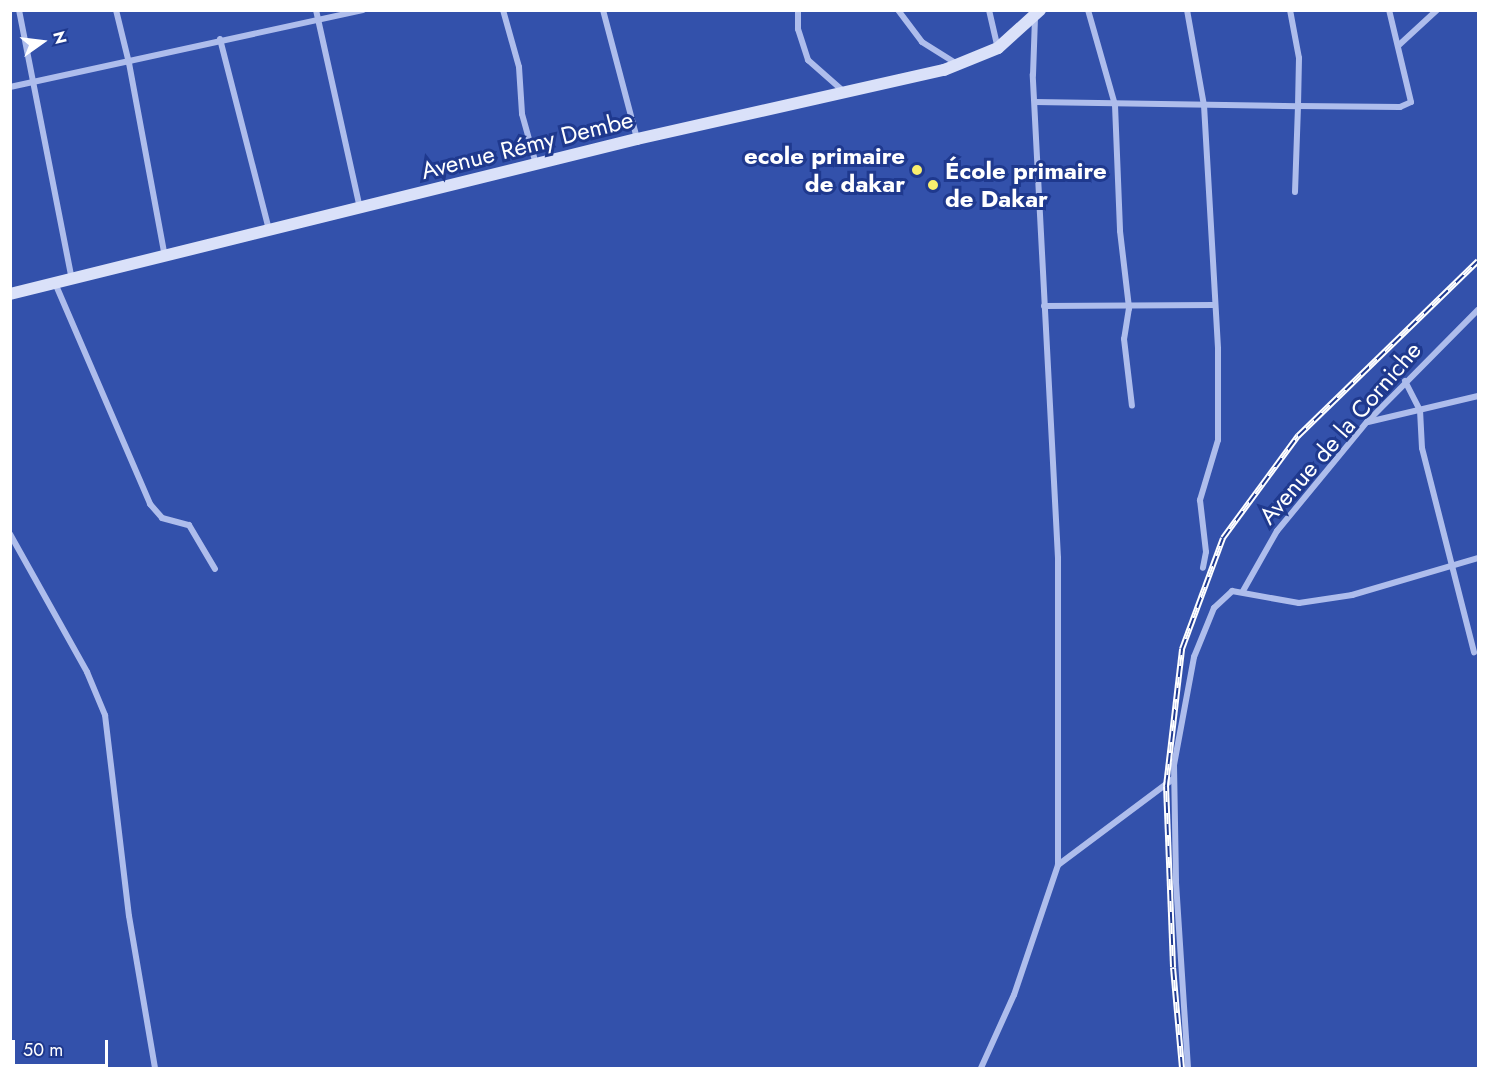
<!DOCTYPE html>
<meta charset="utf-8">
<style>
body{margin:0}
#map{position:relative;width:1489px;height:1079px;overflow:hidden;background:#1f398e;font-family:Jost,sans-serif}
div>[style]{position:absolute}
.green>*{inset:0;background:#3351ab}
.street>*{height:6px;margin:-3px;padding:0 3px;transform-origin:3px;border-radius:3px;background:#aebdec}
.secondary>*{height:12px;margin:-6px;padding:0 6px;transform-origin:6px;border-radius:6px;background:#dae1f9}
.rail>*{height:6px;margin-top:-3px;transform-origin:0;background:repeating-linear-gradient(90deg,#1f398e 0 11px,#fff 0 22px);box-sizing:border-box;border-block:2px solid #fff}
.dots>*{width:16px;height:16px;translate:-50% -50%;box-sizing:border-box;border:3px solid #1f398e;border-radius:50%}
span{translate:-50% -50%;white-space:nowrap;text-align:center;line-height:1.15;-webkit-text-stroke:6px #1f398e;paint-order:stroke}
.street-label{font-size:24px;color:#fff}
.poi-label{font-size:24px;color:#fff;font-weight:700}
.right{translate:-100% -50%;text-align:right}
.left{translate:0 -50%;text-align:left}
.frame{position:absolute;inset:0;border:12px solid #fff;pointer-events:none}
.north{position:absolute;left:12px;top:12px;width:60px;height:60px;-webkit-text-stroke:4px #1f398e;paint-order:stroke;rotate:76deg;font-size:16px;font-weight:700;line-height:24px;text-align:center;color:#fff}
.north::after{content:'';display:block;margin:auto;width:21px;height:27px;background:#fff;clip-path:polygon(50% 0,100% 100%,50% 72%,0 100%)}
.scale{position:absolute;left:12px;top:1040px;width:96px;height:27px;box-sizing:border-box;border:3px solid #fff;border-top:0;padding-left:8px;font-size:18px;line-height:21px;white-space:nowrap;color:#fff;-webkit-text-stroke:4px #1f398e;paint-order:stroke}
</style>
<div id="map">
<div class="green">
<div style="clip-path:polygon(11px 11px,1478px 11px,1478px 1068px,11px 1068px)"></div>
</div>
<div class="street">
<div style="left:19px;top:10px;width:274px;rotate:78.9deg"></div>
<div style="left:116px;top:10px;width:55px;rotate:76.2deg"></div>
<div style="left:129px;top:63px;width:197px;rotate:79.5deg"></div>
<div style="left:316px;top:10px;width:203px;rotate:77.5deg"></div>
<div style="left:503px;top:10px;width:59px;rotate:74.3deg"></div>
<div style="left:519px;top:67px;width:47px;rotate:86.3deg"></div>
<div style="left:522px;top:114px;width:52px;rotate:74.4deg"></div>
<div style="left:603px;top:10px;width:133px;rotate:75.2deg"></div>
<div style="left:798px;top:10px;width:19px;rotate:90deg"></div>
<div style="left:798px;top:29px;width:33px;rotate:72deg"></div>
<div style="left:808px;top:60px;width:45px;rotate:41.4deg"></div>
<div style="left:898px;top:10px;width:40px;rotate:53deg"></div>
<div style="left:922px;top:42px;width:40px;rotate:32deg"></div>
<div style="left:989px;top:10px;width:39px;rotate:77deg"></div>
<div style="left:1088px;top:10px;width:99px;rotate:74.1deg"></div>
<div style="left:1115px;top:105px;width:126px;rotate:87.7deg"></div>
<div style="left:1120px;top:231px;width:78px;rotate:83.3deg"></div>
<div style="left:1129px;top:308px;width:31px;rotate:99deg"></div>
<div style="left:1124px;top:339px;width:67px;rotate:83.2deg"></div>
<div style="left:1187px;top:10px;width:97px;rotate:79.9deg"></div>
<div style="left:1204px;top:105px;width:244px;rotate:86.7deg"></div>
<div style="left:1218px;top:349px;width:91px;rotate:90deg"></div>
<div style="left:1218px;top:440px;width:63px;rotate:106.7deg"></div>
<div style="left:1200px;top:500px;width:52px;rotate:83.4deg"></div>
<div style="left:1206px;top:552px;width:16px;rotate:101deg"></div>
<div style="left:220px;top:39px;width:197px;rotate:75.6deg"></div>
<div style="left:1399px;top:45px;width:52px;rotate:-42.6deg"></div>
<div style="left:10px;top:87px;width:361px;rotate:-12.3deg"></div>
<div style="left:1035px;top:102px;width:263px;rotate:0.9deg"></div>
<div style="left:1298px;top:106px;width:48px;rotate:-88.8deg"></div>
<div style="left:1299px;top:58px;width:49px;rotate:-100.6deg"></div>
<div style="left:1295px;top:192px;width:86px;rotate:-88deg"></div>
<div style="left:1298px;top:106px;width:102px;rotate:0.6deg"></div>
<div style="left:1400px;top:107px;width:12px;rotate:-24deg"></div>
<div style="left:1411px;top:102px;width:95px;rotate:-103.4deg"></div>
<div style="left:55px;top:283px;width:241px;rotate:66.7deg"></div>
<div style="left:150px;top:504px;width:18px;rotate:49deg"></div>
<div style="left:162px;top:518px;width:28px;rotate:15deg"></div>
<div style="left:189px;top:525px;width:51px;rotate:59.4deg"></div>
<div style="left:1044px;top:306px;width:170px;rotate:-0.3deg"></div>
<div style="left:1405px;top:381px;width:33px;rotate:63deg"></div>
<div style="left:1420px;top:410px;width:38px;rotate:87deg"></div>
<div style="left:1422px;top:448px;width:211px;rotate:75.7deg"></div>
<div style="left:1368px;top:422px;width:113px;rotate:-13.3deg"></div>
<div style="left:10px;top:534px;width:158px;rotate:60.8deg"></div>
<div style="left:87px;top:672px;width:47px;rotate:67.3deg"></div>
<div style="left:105px;top:715px;width:202px;rotate:83.2deg"></div>
<div style="left:129px;top:916px;width:154px;rotate:80.3deg"></div>
<div style="left:1243px;top:591px;width:69px;rotate:-60.5deg"></div>
<div style="left:1277px;top:531px;width:141px;rotate:-50.5deg"></div>
<div style="left:1367px;top:422px;width:158px;rotate:-45.3deg"></div>
<div style="left:1058px;top:865px;width:144px;rotate:-36.8deg"></div>
<div style="left:981px;top:1068px;width:80px;rotate:-65.7deg"></div>
<div style="left:1014px;top:995px;width:137px;rotate:-71.3deg"></div>
<div style="left:1058px;top:865px;width:307px;rotate:-90deg"></div>
<div style="left:1058px;top:558px;width:484px;rotate:-93deg"></div>
<div style="left:1033px;top:75px;width:58px;rotate:-88deg"></div>
<div style="left:1188px;top:1068px;width:188px;rotate:-93.7deg"></div>
<div style="left:1176px;top:880px;width:115px;rotate:-91deg"></div>
<div style="left:1174px;top:765px;width:110px;rotate:-79.5deg"></div>
<div style="left:1194px;top:657px;width:53px;rotate:-67.8deg"></div>
<div style="left:1214px;top:608px;width:25px;rotate:-43deg"></div>
<div style="left:1232px;top:591px;width:68px;rotate:10.2deg"></div>
<div style="left:1299px;top:603px;width:54px;rotate:-8.6deg"></div>
<div style="left:1352px;top:595px;width:131px;rotate:-16.4deg"></div>
</div>
<div class="secondary">
<div style="left:10px;top:294px;width:646px;rotate:-13.89deg"></div>
<div style="left:637px;top:139px;width:315px;rotate:-12.7deg"></div>
<div style="left:944px;top:70px;width:58px;rotate:-22.2deg"></div>
<div style="left:998px;top:48px;width:57px;rotate:-42.1deg"></div>
</div>
<div class="rail">
<div style="left:1182px;top:1068px;width:101px;rotate:-95.1deg"></div>
<div style="left:1173px;top:967px;width:181px;rotate:-92.2deg"></div>
<div style="left:1166px;top:786px;width:138px;rotate:-83.3deg"></div>
<div style="left:1182px;top:649px;width:118px;rotate:-69.7deg"></div>
<div style="left:1223px;top:538px;width:127px;rotate:-53.7deg"></div>
<div style="left:1298px;top:436px;width:251px;rotate:-44.2deg"></div>
</div>
<div class="dots">
<div style="left:917px;top:170px;background:#faee6e"></div>
<div style="left:933px;top:185px;background:#faee6e"></div>
</div>
<div class="street-label">
<span style="left:527px;top:145px;rotate:-14deg">Avenue Rémy Dembe</span>
<span style="left:1340px;top:433px;rotate:-49deg">Avenue de la Corniche</span>
</div>
<div class="poi-label">
<span class="right" style="left:905px;top:170px">ecole primaire<br>de dakar</span>
<span class="left" style="left:945px;top:185px">École primaire<br>de Dakar</span>
</div>
<div class="frame"></div>
<div class="north">N</div>
<div class="scale">50 m</div>
</div>
